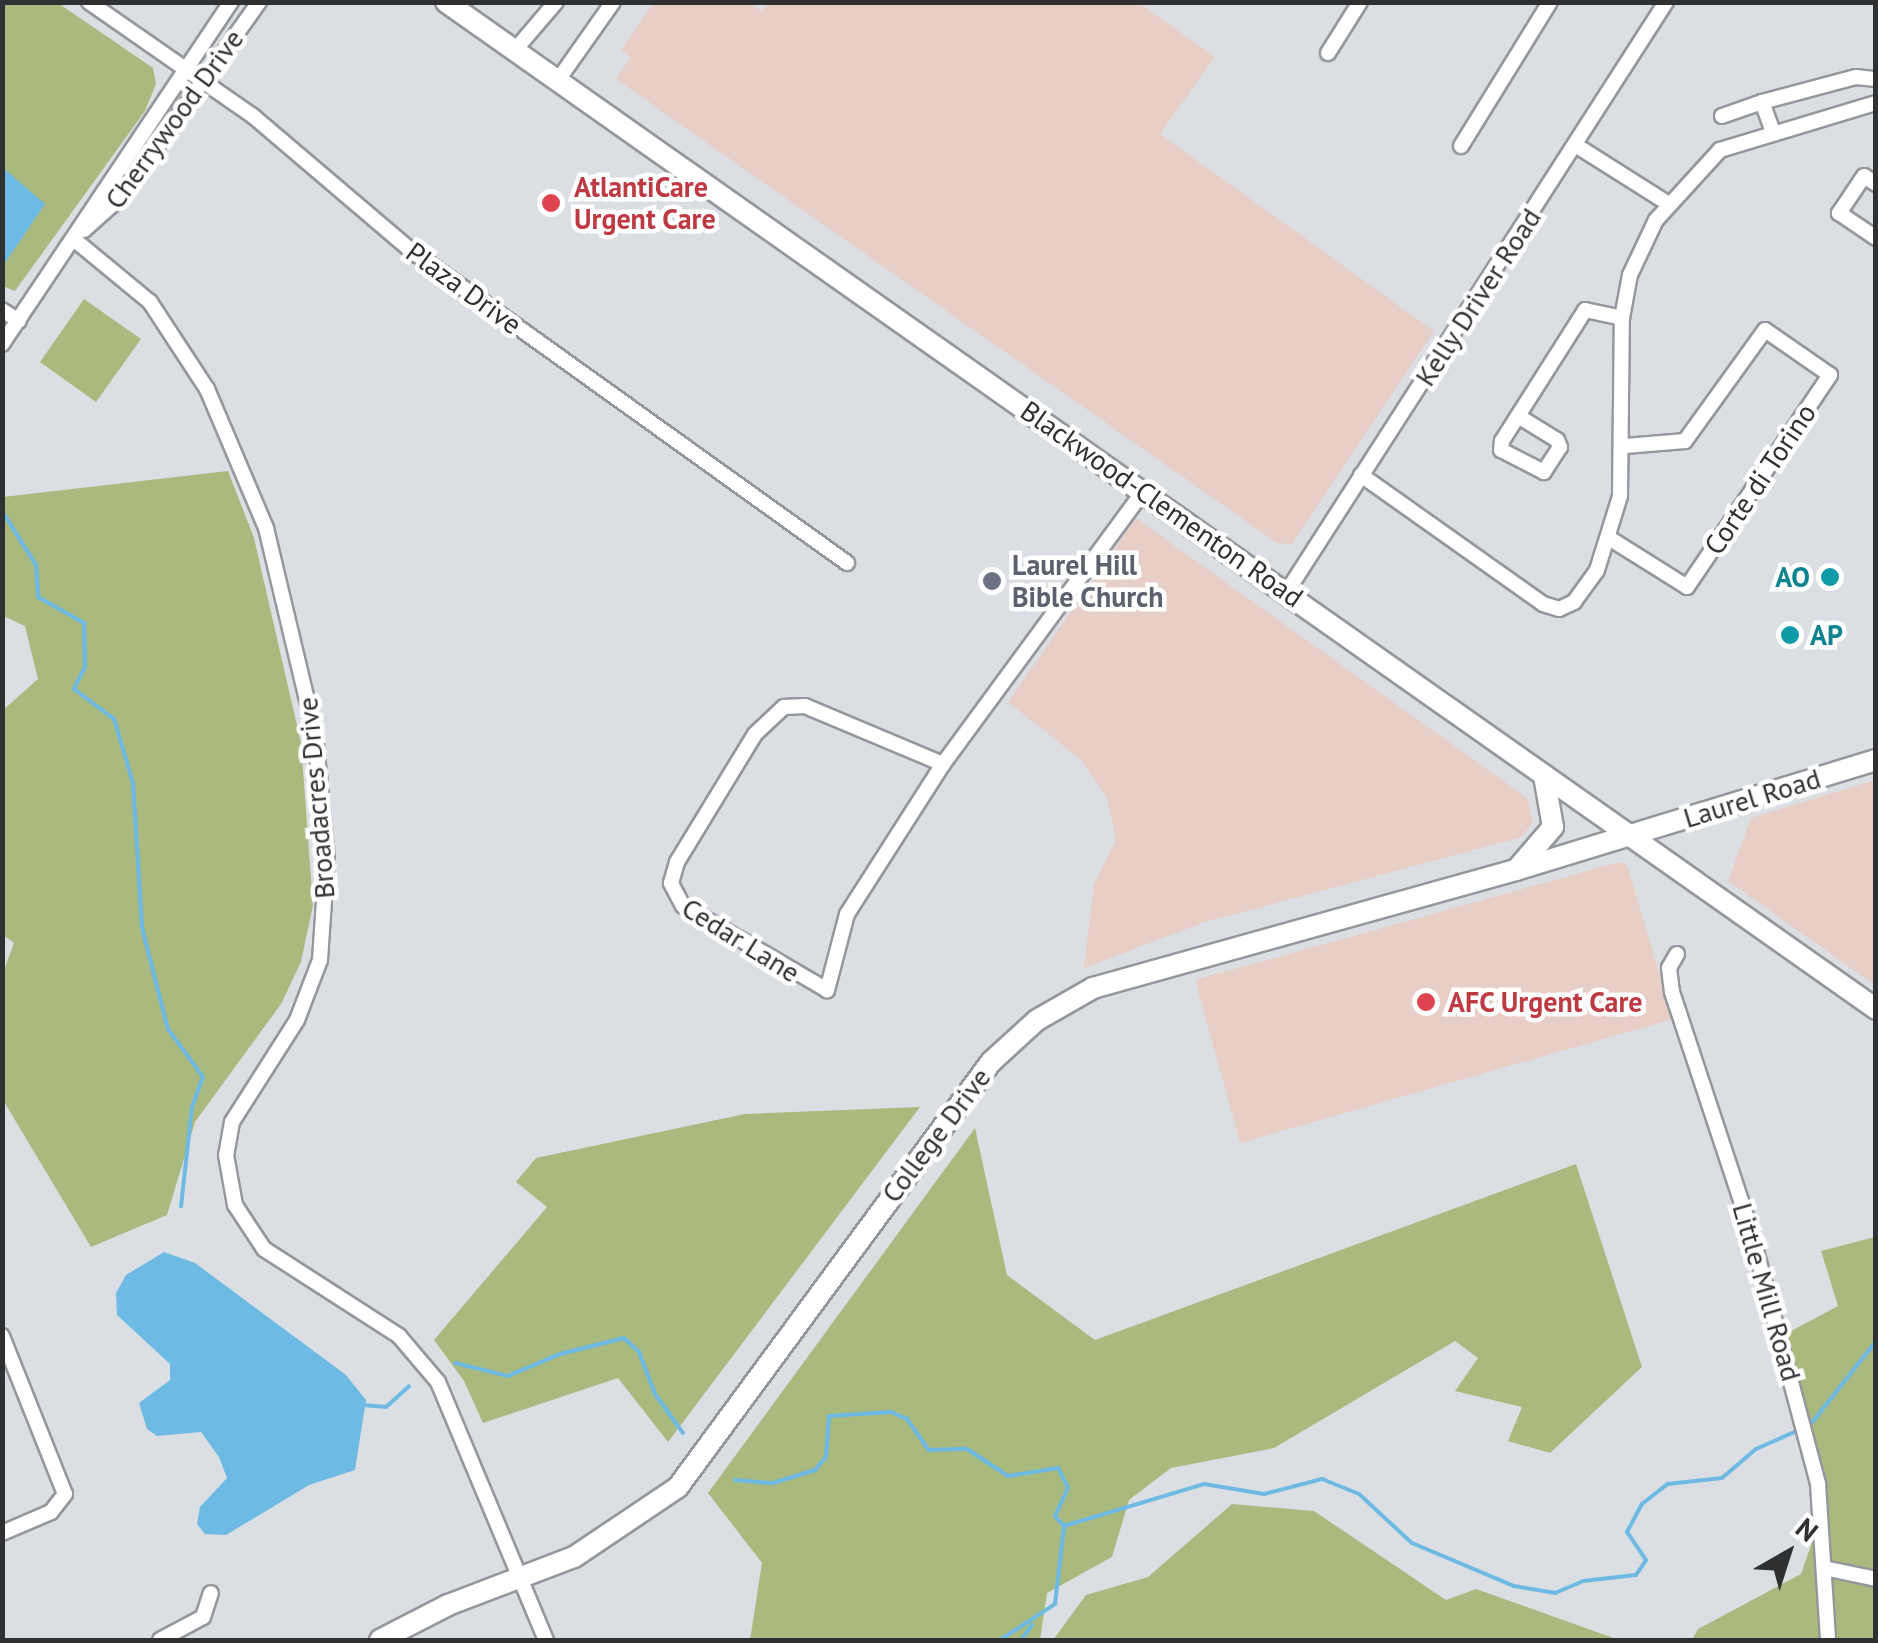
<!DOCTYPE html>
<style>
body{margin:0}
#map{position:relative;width:1878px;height:1643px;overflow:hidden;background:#dbdfe3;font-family:"PT Sans",sans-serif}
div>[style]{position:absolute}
.commercial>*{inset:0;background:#e7cec7}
.green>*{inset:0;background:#aab97e}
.water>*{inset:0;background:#6dbae5}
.stream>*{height:4px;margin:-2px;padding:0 2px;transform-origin:2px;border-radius:2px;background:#6dbae5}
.roads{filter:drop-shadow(2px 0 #94979b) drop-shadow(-2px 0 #94979b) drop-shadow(0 2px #94979b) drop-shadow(0 -2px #94979b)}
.street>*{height:14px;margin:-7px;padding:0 7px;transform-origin:7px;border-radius:7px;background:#fff}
.secondary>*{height:20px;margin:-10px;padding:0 10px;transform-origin:10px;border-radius:10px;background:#fff}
.primary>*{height:20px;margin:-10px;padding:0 10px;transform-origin:10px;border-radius:10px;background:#fff}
.dots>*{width:28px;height:28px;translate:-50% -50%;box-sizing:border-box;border:5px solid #fff;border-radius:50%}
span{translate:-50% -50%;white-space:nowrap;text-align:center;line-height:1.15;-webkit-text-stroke:9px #fff;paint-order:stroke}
.street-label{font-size:28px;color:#2e3031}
.health-label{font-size:28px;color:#be3a42;font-weight:700}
.left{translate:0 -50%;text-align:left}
.worship-label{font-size:28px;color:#5b616d;font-weight:700}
.culture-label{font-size:28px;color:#0d838f;font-weight:700}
.right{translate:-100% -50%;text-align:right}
.frame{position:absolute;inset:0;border:5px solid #2e3031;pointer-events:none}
.north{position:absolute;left:1738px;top:1503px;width:100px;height:100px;-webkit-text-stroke:8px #fff;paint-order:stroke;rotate:39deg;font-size:28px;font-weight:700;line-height:40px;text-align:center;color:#2e3031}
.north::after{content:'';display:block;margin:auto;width:35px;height:45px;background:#2e3031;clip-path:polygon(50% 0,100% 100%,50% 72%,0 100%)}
</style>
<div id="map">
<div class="commercial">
<div style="clip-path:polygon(769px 3px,1139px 3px,1215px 57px,1160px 134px,1434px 331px,1292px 544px,1277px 543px,616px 79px,631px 57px,621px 50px,653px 3px,750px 3px,762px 11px)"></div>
<div style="clip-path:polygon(1136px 518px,1527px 798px,1533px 822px,1522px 837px,1202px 923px,1084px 968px,1094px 884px,1116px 840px,1107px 798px,1081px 760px,1008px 702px)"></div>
<div style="clip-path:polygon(1875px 780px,1876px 780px,1875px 985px,1728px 881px,1751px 818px)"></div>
<div style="clip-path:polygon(1619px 862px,1627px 865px,1673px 1019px,1240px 1143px,1195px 980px)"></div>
</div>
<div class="green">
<div style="clip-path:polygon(3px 3px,58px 3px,153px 68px,156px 84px,145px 111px,15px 291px,3px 286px)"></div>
<div style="clip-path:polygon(84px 299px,141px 339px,96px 402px,40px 362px)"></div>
<div style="clip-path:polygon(228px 471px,254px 538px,301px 743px,313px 905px,301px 962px,281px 1004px,195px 1122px,167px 1215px,91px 1247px,3px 1100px,3px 973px,14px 943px,3px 935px,3px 710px,38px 679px,25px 626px,3px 616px,3px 497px)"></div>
<div style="clip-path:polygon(920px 1107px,668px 1442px,618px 1378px,483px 1423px,464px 1381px,434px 1340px,547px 1207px,516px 1182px,536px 1158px,745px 1114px)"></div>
<div style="clip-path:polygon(975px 1128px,1007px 1275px,1095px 1340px,1576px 1164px,1642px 1367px,1550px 1453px,1508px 1441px,1522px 1407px,1455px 1391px,1478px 1358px,1455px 1341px,1274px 1448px,1171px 1468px,1129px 1500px,1112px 1557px,1047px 1593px,1040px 1640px,750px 1640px,762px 1563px,708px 1493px)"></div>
<div style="clip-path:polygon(1875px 1237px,1875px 1640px,1692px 1640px,1698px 1629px,1801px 1574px,1820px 1520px,1776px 1339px,1838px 1306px,1821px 1251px)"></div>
<div style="clip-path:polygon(1232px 1504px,1314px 1511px,1446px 1600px,1476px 1589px,1619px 1640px,1053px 1640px,1086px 1595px,1148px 1577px)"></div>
</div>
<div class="water">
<div style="clip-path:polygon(3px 168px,45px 204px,5px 263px,2px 261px)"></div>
<div style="clip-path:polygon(164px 1252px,195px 1263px,346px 1375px,366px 1400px,355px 1470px,309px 1485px,226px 1535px,205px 1534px,197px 1524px,200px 1507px,227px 1478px,219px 1457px,201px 1432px,157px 1436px,147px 1429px,139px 1403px,170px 1380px,170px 1364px,117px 1315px,116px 1293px,126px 1275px)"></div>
</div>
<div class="stream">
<div style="left:2px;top:511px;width:64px;rotate:57.8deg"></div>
<div style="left:36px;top:565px;width:32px;rotate:86deg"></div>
<div style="left:38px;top:597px;width:53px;rotate:29.5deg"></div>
<div style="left:84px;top:623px;width:44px;rotate:88.7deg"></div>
<div style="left:85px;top:667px;width:25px;rotate:117deg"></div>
<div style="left:74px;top:689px;width:50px;rotate:36.9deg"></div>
<div style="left:114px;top:719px;width:67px;rotate:73.5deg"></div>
<div style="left:133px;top:783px;width:145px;rotate:86.4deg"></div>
<div style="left:142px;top:928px;width:104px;rotate:75.6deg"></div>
<div style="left:168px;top:1029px;width:59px;rotate:53.9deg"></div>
<div style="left:203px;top:1077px;width:32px;rotate:110deg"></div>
<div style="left:192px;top:1107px;width:100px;rotate:96.3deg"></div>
<div style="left:455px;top:1363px;width:55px;rotate:13.8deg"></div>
<div style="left:508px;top:1376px;width:56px;rotate:-22.9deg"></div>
<div style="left:560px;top:1354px;width:66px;rotate:-14deg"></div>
<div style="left:624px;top:1338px;width:21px;rotate:43deg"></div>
<div style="left:639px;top:1352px;width:45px;rotate:69.1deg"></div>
<div style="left:655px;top:1394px;width:48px;rotate:54.3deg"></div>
<div style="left:363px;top:1405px;width:23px;rotate:5deg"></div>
<div style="left:386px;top:1407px;width:31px;rotate:-42deg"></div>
<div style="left:735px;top:1480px;width:38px;rotate:5deg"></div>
<div style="left:773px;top:1483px;width:44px;rotate:-17.2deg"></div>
<div style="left:815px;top:1470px;width:17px;rotate:-50deg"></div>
<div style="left:826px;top:1457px;width:41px;rotate:-85.8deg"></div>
<div style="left:829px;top:1416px;width:62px;rotate:-3.7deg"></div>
<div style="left:891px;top:1412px;width:17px;rotate:24deg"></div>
<div style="left:907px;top:1419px;width:38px;rotate:55deg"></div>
<div style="left:929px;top:1450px;width:38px;rotate:-2deg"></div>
<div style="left:967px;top:1449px;width:49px;rotate:33.4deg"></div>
<div style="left:1008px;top:1476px;width:51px;rotate:-9.1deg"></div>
<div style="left:1058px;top:1468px;width:22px;rotate:63deg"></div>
<div style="left:1068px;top:1488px;width:31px;rotate:115deg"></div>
<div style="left:1055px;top:1516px;width:13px;rotate:48deg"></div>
<div style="left:1064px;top:1526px;width:146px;rotate:-16.7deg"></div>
<div style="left:1204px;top:1484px;width:61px;rotate:9.5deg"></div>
<div style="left:1264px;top:1494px;width:60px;rotate:-14.5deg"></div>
<div style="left:1322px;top:1479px;width:40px;rotate:22deg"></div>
<div style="left:1359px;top:1494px;width:72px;rotate:42.8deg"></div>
<div style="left:1412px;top:1543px;width:111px;rotate:22.9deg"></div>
<div style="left:1514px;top:1586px;width:42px;rotate:9.7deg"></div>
<div style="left:1555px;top:1593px;width:30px;rotate:-23deg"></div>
<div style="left:1583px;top:1581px;width:53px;rotate:-6.5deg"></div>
<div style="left:1636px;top:1575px;width:18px;rotate:-56deg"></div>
<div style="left:1646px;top:1560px;width:34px;rotate:-124deg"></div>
<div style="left:1627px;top:1532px;width:32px;rotate:-62deg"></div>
<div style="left:1642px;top:1504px;width:33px;rotate:-38deg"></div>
<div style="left:1668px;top:1484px;width:54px;rotate:-6.3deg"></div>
<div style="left:1722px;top:1478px;width:45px;rotate:-40.5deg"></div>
<div style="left:1756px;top:1449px;width:59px;rotate:-24deg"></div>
<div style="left:1810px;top:1425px;width:107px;rotate:-51.8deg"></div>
<div style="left:1000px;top:1640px;width:66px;rotate:-33.2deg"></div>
<div style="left:1055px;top:1604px;width:78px;rotate:-83.3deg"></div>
<div style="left:1021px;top:1640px;width:19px;rotate:-54deg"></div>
</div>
<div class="roads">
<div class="street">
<div style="left:89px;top:2px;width:200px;rotate:34.8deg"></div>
<div style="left:253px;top:116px;width:210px;rotate:40.4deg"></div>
<div style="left:413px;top:252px;width:534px;rotate:35.62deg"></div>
<div style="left:515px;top:50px;width:63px;rotate:-49.5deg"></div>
<div style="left:1328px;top:53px;width:60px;rotate:-57.9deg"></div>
<div style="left:558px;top:80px;width:95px;rotate:-54.8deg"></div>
<div style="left:1722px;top:116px;width:42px;rotate:-19.3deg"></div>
<div style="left:1773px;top:132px;width:32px;rotate:-110deg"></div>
<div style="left:1762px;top:102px;width:97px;rotate:-14.9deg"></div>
<div style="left:1856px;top:77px;width:20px;rotate:6deg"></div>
<div style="left:1461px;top:146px;width:169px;rotate:-58.3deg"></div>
<div style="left:1577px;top:146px;width:107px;rotate:32.3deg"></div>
<div style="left:1876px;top:184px;width:14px;rotate:-146deg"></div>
<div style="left:1864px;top:176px;width:45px;rotate:124deg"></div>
<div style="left:1839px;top:213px;width:45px;rotate:34deg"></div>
<div style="left:84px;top:230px;width:50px;rotate:-41.7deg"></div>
<div style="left:121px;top:197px;width:239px;rotate:-54.7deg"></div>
<div style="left:76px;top:241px;width:96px;rotate:39.5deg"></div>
<div style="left:150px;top:302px;width:104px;rotate:56.8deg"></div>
<div style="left:207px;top:389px;width:151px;rotate:67deg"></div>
<div style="left:266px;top:528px;width:211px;rotate:76.6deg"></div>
<div style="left:315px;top:733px;width:125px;rotate:84.5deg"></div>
<div style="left:327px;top:857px;width:103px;rotate:93.9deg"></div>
<div style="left:320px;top:960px;width:64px;rotate:111deg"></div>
<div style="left:297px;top:1020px;width:121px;rotate:122.5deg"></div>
<div style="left:232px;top:1122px;width:34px;rotate:100deg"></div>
<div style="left:226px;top:1155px;width:51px;rotate:79.8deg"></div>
<div style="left:235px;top:1205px;width:53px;rotate:56.6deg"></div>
<div style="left:264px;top:1249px;width:161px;rotate:32.8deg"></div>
<div style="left:399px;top:1336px;width:60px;rotate:49.7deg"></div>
<div style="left:438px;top:1382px;width:280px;rotate:67.3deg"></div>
<div style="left:2px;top:310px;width:20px;rotate:33deg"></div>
<div style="left:2px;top:344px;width:412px;rotate:-56.2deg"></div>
<div style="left:1518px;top:416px;width:46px;rotate:31.6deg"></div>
<div style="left:1557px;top:440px;width:8px;rotate:67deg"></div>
<div style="left:1560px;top:447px;width:30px;rotate:123deg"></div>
<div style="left:1544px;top:472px;width:48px;rotate:-152.9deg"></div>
<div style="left:1501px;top:450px;width:9px;rotate:-84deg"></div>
<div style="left:1502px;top:441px;width:155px;rotate:-57.6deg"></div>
<div style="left:1585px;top:310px;width:38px;rotate:12deg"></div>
<div style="left:1361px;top:475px;width:223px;rotate:35.3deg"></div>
<div style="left:1543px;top:604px;width:17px;rotate:17deg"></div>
<div style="left:1559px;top:609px;width:17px;rotate:-25deg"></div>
<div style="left:1574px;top:602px;width:39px;rotate:-54deg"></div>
<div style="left:1597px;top:570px;width:77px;rotate:-72.7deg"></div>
<div style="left:1620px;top:496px;width:178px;rotate:-89.4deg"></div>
<div style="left:1622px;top:318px;width:44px;rotate:-79.5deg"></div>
<div style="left:1630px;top:275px;width:61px;rotate:-64.7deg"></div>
<div style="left:1656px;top:220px;width:95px;rotate:-47.6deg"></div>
<div style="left:1720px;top:150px;width:163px;rotate:-16.8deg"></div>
<div style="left:1609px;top:538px;width:92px;rotate:32.1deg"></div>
<div style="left:1687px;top:587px;width:256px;rotate:-56deg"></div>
<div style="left:1830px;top:375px;width:79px;rotate:-145.3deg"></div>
<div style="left:1765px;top:330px;width:137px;rotate:125.8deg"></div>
<div style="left:1685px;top:441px;width:60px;rotate:175.2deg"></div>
<div style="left:1288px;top:590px;width:699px;rotate:-57.26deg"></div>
<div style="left:805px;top:706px;width:150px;rotate:22.8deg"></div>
<div style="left:943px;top:764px;width:178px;rotate:122.6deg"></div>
<div style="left:847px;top:914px;width:79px;rotate:104.7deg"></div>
<div style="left:827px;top:990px;width:167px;rotate:-149.7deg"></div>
<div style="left:683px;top:906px;width:26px;rotate:-118deg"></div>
<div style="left:671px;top:883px;width:22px;rotate:-74deg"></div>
<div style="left:677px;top:862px;width:150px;rotate:-58.6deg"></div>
<div style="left:755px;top:734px;width:40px;rotate:-43deg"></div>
<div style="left:784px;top:707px;width:21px;rotate:-3deg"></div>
<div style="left:943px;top:764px;width:336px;rotate:-53.7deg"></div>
<div style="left:1677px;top:954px;width:16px;rotate:120deg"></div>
<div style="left:1669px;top:968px;width:24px;rotate:83deg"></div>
<div style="left:1672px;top:992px;width:249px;rotate:71.7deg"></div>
<div style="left:1750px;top:1228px;width:265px;rotate:75.1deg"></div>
<div style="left:1818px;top:1484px;width:156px;rotate:86.3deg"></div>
<div style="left:2px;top:1336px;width:170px;rotate:68.3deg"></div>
<div style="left:65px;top:1494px;width:23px;rotate:128deg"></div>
<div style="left:51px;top:1512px;width:53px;rotate:156.8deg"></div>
<div style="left:1824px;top:1568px;width:53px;rotate:11.9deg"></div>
<div style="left:160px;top:1640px;width:49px;rotate:-28.1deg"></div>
<div style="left:203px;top:1617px;width:25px;rotate:-72deg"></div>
</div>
<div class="secondary">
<div style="left:380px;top:1640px;width:76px;rotate:-27.2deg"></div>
<div style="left:448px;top:1605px;width:135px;rotate:-20.9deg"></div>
<div style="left:574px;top:1557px;width:125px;rotate:-33.9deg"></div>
<div style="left:678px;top:1487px;width:528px;rotate:-53.63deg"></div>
<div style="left:991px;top:1062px;width:62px;rotate:-42.4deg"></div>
<div style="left:1037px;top:1020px;width:64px;rotate:-29.7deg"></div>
<div style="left:1093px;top:988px;width:439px;rotate:-15.6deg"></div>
<div style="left:1516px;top:870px;width:376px;rotate:-17deg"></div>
</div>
<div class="primary">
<div style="left:446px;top:2px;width:1749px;rotate:35.15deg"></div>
<div style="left:1516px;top:870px;width:57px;rotate:-49.3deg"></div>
<div style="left:1553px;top:827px;width:52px;rotate:-100deg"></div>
</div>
</div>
<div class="dots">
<div style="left:551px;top:203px;background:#e0444e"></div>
<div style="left:1830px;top:577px;background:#0f9aa8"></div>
<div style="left:992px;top:581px;background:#6b7280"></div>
<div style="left:1790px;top:635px;background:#0f9aa8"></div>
<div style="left:1426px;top:1002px;background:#e0444e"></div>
</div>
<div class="street-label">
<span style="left:174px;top:119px;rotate:-54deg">Cherrywood Drive</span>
<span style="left:464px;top:288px;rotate:36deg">Plaza Drive</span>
<span style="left:1478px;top:297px;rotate:-57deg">Kelly Driver Road</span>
<span style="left:1760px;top:479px;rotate:-56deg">Corte di Torino</span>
<span style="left:1162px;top:504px;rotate:35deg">Blackwood-Clementon Road</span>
<span style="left:316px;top:798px;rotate:-95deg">Broadacres Drive</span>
<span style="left:1752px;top:798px;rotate:-17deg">Laurel Road</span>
<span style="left:741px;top:940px;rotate:32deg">Cedar Lane</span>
<span style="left:936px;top:1135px;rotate:-53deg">College Drive</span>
<span style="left:1767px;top:1292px;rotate:74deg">Little Mill Road</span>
</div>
<div class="health-label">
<span class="left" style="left:574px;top:203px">AtlantiCare<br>Urgent Care</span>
<span class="left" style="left:1448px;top:1002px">AFC Urgent Care</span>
</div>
<div class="worship-label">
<span class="left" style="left:1012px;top:581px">Laurel Hill<br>Bible Church</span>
</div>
<div class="culture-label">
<span class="right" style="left:1810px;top:577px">AO</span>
<span class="left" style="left:1810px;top:635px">AP</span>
</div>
<div class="frame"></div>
<div class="north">N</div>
</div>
